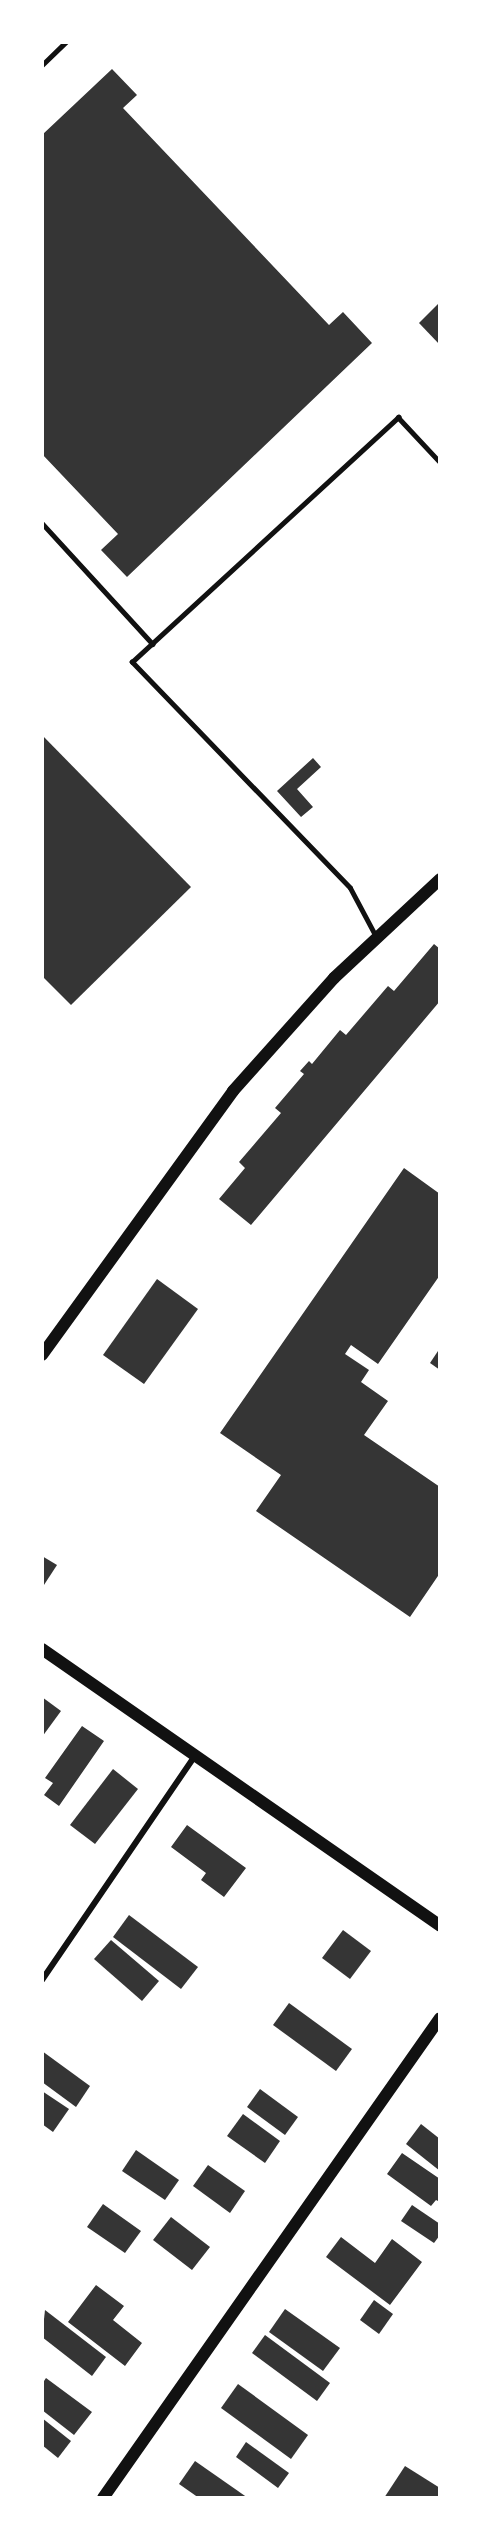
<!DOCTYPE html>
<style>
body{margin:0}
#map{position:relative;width:482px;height:2540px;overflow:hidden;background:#fff;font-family:Helvetica,sans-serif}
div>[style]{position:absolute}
.building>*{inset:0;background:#353535}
.service>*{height:4.5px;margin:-2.25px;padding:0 2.25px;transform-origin:2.25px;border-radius:2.25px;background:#111}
.minor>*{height:6px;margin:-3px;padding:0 3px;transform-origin:3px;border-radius:3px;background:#111}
.secondary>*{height:12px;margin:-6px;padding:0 6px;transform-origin:6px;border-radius:6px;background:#111}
span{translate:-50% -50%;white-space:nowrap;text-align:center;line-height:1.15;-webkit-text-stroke:6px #fff;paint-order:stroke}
.frame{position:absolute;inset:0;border:44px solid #fff;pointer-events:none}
</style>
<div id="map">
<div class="building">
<div style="clip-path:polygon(112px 69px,137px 95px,123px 108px,329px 325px,343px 312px,372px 343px,127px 577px,101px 550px,118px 534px,42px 454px,42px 135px)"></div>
<div style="clip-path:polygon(440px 302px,440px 345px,419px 323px)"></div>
<div style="clip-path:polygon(42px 735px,191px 887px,71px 1005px,42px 976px)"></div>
<div style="clip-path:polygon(313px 758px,321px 767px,297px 789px,313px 807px,301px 817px,277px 791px)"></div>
<div style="clip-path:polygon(434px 944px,440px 949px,440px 1001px,251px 1225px,219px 1199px,245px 1168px,239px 1162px,281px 1113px,275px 1108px,304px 1074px,300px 1071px,309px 1061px,312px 1064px,340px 1030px,346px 1035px,388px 986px,394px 991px)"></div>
<div style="clip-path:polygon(404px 1168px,440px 1194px,440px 1275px,378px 1364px,351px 1345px,345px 1354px,369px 1370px,361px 1382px,388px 1401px,364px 1435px,440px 1487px,440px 1573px,410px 1617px,256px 1511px,281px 1475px,220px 1433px)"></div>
<div style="clip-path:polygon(157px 1279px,198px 1309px,144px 1384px,103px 1355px)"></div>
<div style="clip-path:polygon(440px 1348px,440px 1370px,430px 1363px)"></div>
<div style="clip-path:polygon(42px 1556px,57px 1565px,42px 1588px)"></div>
<div style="clip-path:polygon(42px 1697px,61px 1711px,42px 1737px)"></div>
<div style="clip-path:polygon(82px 1726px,104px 1741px,59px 1806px,44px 1795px,53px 1783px,45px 1778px)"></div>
<div style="clip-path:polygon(113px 1769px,138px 1789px,95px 1844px,70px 1825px)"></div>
<div style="clip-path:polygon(187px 1825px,246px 1868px,224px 1897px,201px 1880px,206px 1873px,171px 1847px)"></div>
<div style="clip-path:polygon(129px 1915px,198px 1967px,181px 1989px,113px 1937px)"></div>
<div style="clip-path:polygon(343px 1930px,371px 1951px,350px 1979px,322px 1958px)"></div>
<div style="clip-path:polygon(111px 1940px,159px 1981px,142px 2001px,94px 1959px)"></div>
<div style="clip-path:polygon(289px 2003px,352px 2049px,336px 2071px,273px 2025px)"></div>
<div style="clip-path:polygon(42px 2051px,90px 2086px,76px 2107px,42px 2082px)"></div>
<div style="clip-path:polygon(260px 2089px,298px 2117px,285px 2135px,247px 2107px)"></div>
<div style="clip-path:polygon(42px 2091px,69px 2109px,53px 2132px,42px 2124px)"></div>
<div style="clip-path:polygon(243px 2114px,280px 2141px,265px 2163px,227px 2136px)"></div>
<div style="clip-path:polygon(421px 2124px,440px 2139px,440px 2171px,406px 2144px)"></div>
<div style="clip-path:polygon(136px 2150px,179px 2180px,165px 2200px,122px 2171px)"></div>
<div style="clip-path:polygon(402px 2153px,440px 2179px,440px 2202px,436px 2200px,431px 2206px,387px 2174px)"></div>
<div style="clip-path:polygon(208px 2165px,245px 2191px,230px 2213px,193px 2186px)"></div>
<div style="clip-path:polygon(103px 2204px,141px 2231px,125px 2253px,87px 2227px)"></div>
<div style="clip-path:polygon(412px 2205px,440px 2224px,440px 2235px,434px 2243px,401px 2221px)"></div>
<div style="clip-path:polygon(171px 2217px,210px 2247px,192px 2270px,153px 2240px)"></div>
<div style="clip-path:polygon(341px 2237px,375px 2263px,392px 2239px,422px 2262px,390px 2305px,326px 2257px)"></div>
<div style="clip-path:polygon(96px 2285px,124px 2306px,113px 2320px,142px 2343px,125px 2366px,68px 2322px)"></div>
<div style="clip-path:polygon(374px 2300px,393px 2314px,379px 2334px,360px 2320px)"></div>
<div style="clip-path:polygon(285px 2309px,340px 2348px,323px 2371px,269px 2332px)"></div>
<div style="clip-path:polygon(45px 2310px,106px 2357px,92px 2376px,42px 2337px)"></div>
<div style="clip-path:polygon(265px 2335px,330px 2383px,317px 2401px,252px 2353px)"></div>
<div style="clip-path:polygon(46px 2378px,92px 2412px,74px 2435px,42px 2410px,42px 2384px)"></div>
<div style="clip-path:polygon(238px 2384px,308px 2435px,291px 2459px,221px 2408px)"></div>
<div style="clip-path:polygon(42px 2418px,71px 2441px,58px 2458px,42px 2445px)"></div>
<div style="clip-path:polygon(246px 2442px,289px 2473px,278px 2488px,236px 2457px)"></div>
<div style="clip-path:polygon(195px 2461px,248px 2498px,199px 2498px,179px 2484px)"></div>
<div style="clip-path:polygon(405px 2466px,440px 2488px,440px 2498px,384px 2498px)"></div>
</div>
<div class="service">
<div style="left:42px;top:65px;width:33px;rotate:-44deg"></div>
<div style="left:42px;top:523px;width:164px;rotate:47.5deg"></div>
<div style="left:376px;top:937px;width:55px;rotate:-118deg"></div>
<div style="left:350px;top:888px;width:314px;rotate:-134deg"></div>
<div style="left:132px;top:662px;width:362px;rotate:-42.6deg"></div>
<div style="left:398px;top:417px;width:62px;rotate:47deg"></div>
</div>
<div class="minor">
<div style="left:42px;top:1980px;width:270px;rotate:-55.7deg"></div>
</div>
<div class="secondary">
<div style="left:42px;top:1355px;width:326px;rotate:-54.1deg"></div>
<div style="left:233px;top:1091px;width:152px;rotate:-48.2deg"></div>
<div style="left:334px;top:978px;width:145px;rotate:-43deg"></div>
<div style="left:42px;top:1649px;width:485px;rotate:34.8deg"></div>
<div style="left:103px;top:2498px;width:586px;rotate:-54.93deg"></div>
</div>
<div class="frame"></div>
</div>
